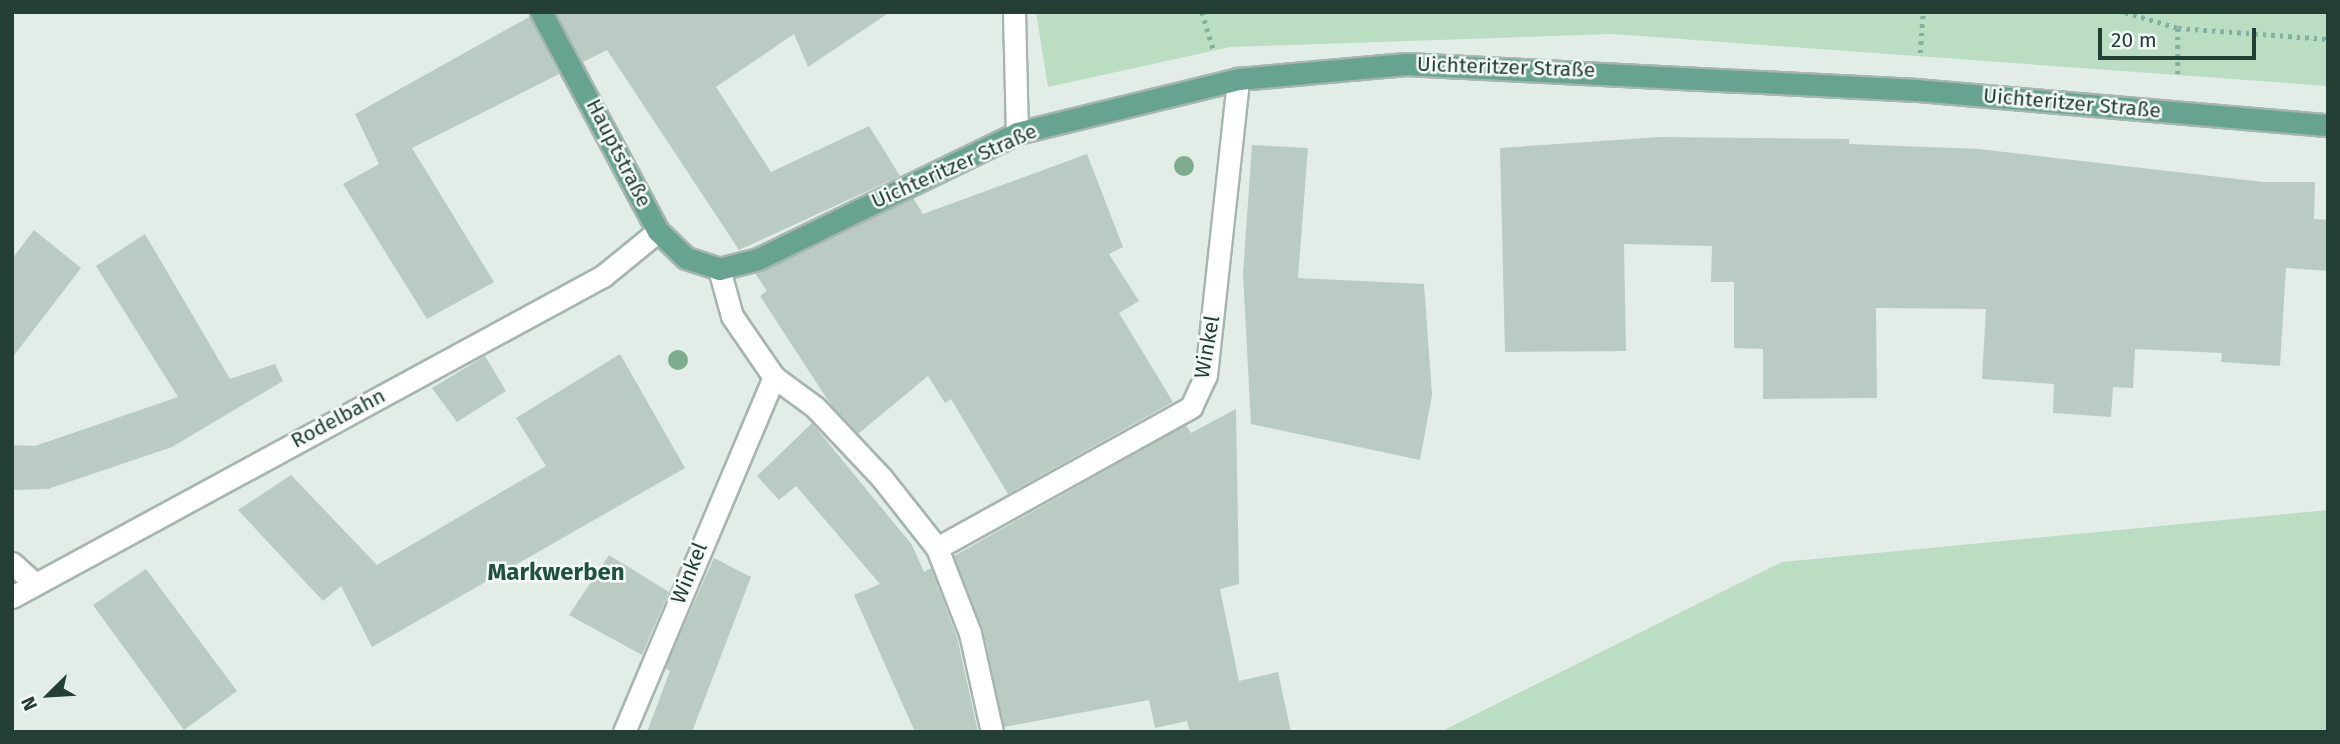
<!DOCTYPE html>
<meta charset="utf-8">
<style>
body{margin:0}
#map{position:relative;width:2340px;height:744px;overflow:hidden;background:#e2ede8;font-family:"Fira Sans",sans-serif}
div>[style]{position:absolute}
.green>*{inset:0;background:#bbdec3}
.building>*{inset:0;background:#bacbc3}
.path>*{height:4.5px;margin-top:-2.25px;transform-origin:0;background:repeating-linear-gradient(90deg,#82b1a0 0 3.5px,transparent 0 8.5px)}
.roads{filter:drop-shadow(2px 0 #a5b5af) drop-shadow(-2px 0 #a5b5af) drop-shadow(0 2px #a5b5af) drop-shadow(0 -2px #a5b5af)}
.minor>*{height:21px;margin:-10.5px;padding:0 10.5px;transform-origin:10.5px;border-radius:10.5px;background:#fff}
.major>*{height:21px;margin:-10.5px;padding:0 10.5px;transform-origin:10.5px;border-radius:10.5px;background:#66a391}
.trees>*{width:20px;height:20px;margin:-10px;border-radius:50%;background:#7dac8e}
span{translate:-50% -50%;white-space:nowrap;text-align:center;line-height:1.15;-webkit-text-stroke:5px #f3f9f6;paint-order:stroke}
.street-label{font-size:21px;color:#223e35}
.quarter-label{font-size:24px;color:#1d5142;font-weight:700}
.frame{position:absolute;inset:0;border:14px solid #223e35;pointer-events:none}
.north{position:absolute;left:14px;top:660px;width:70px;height:70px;-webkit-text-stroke:5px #f3f9f6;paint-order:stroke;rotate:246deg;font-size:19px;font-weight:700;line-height:28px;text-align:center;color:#223e35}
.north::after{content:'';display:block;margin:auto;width:24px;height:32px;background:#223e35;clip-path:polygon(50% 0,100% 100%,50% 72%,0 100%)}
.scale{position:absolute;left:2098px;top:28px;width:158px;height:32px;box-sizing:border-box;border:4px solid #223e35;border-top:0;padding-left:9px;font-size:21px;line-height:24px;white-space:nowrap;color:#223e35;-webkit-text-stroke:5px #f3f9f6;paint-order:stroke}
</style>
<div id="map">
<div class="green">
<div style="clip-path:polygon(1036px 12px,2328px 12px,2328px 86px,1613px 34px,1230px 47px,1048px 87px)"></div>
<div style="clip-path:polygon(2328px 510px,2328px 732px,1440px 732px,1782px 562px)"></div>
</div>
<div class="building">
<div style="clip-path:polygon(556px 12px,890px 12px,808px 67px,794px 34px,716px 87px,771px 172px,869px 126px,900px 176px,739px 250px,607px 50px,583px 62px)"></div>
<div style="clip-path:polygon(529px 17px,559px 74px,412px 148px,494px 282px,427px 319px,343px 184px,379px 164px,355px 114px)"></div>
<div style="clip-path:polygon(1660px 137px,1849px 139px,1849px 144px,1979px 149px,2263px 182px,2315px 182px,2314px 219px,2328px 220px,2328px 271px,2286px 268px,2280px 366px,2221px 362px,2222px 353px,2135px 349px,2133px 388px,2113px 387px,2111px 417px,2053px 413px,2054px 384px,1982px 379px,1986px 309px,1876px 308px,1877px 398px,1763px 399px,1763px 349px,1734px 348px,1734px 282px,1711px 282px,1712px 246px,1624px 244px,1626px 351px,1505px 352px,1500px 148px)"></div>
<div style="clip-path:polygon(1252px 145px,1308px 148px,1298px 278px,1424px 284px,1432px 395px,1420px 460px,1251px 424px,1243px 274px)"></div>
<div style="clip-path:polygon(1087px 154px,1123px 247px,1109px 254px,1139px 301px,1119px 313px,1173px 402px,1008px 494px,951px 399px,945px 403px,928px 376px,858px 434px,831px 405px,760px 296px,767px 291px,755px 273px,913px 198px,923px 214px)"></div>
<div style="clip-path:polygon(34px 230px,81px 268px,12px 358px,12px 259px)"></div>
<div style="clip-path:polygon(145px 234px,230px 379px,275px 364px,283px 381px,172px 447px,48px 489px,12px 490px,12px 445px,35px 446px,178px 397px,96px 266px)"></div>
<div style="clip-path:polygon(620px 354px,685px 468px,372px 647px,341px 586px,323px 601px,238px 510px,291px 475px,377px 565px,546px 466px,516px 418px)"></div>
<div style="clip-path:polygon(485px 356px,506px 391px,457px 422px,432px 388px)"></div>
<div style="clip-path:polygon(1236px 409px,1239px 584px,1220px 589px,1239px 681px,1278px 672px,1291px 732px,1190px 732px,1187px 721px,1155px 728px,1149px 700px,1004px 727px,983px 630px,954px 556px,1186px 425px,1191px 433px)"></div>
<div style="clip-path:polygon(812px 423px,912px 545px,924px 572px,931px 568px,957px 637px,978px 732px,915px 732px,854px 595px,880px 584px,796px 486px,779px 500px,757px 476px)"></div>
<div style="clip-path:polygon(609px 555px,669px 592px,642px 655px,569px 615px)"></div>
<div style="clip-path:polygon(714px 558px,751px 577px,692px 732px,647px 732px,670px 671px,665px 668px)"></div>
<div style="clip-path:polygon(146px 569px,237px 691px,184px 730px,93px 605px)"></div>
</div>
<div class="path">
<div style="left:1202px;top:12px;width:38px;rotate:73deg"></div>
<div style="left:2125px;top:12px;width:55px;rotate:16.8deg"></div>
<div style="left:2178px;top:28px;width:150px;rotate:4.2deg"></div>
<div style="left:2178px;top:28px;width:48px;rotate:90deg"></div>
<div style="left:1920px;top:53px;width:41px;rotate:-85.8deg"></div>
</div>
<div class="roads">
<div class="minor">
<div style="left:1014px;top:12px;width:121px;rotate:88.6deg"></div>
<div style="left:719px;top:269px;width:49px;rotate:74.5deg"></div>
<div style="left:732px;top:316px;width:74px;rotate:55.5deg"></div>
<div style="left:774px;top:377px;width:51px;rotate:36.2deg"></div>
<div style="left:815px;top:407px;width:96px;rotate:46.7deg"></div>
<div style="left:881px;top:477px;width:90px;rotate:51.7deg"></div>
<div style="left:937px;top:548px;width:91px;rotate:68.8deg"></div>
<div style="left:970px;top:633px;width:101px;rotate:77.5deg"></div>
<div style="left:937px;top:548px;width:291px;rotate:-29deg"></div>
<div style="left:1191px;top:407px;width:35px;rotate:-65deg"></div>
<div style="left:1206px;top:375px;width:298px;rotate:-83.8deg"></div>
<div style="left:12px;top:563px;width:28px;rotate:42deg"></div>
<div style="left:12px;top:597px;width:673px;rotate:-28.51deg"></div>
<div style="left:603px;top:276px;width:71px;rotate:-39.3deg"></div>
<div style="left:624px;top:732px;width:385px;rotate:-67.1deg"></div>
</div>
<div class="major">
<div style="left:541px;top:12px;width:248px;rotate:61.9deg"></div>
<div style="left:658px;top:231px;width:39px;rotate:44deg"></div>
<div style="left:686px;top:258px;width:35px;rotate:18deg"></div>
<div style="left:719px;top:269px;width:40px;rotate:-14.4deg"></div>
<div style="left:758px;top:259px;width:288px;rotate:-25.9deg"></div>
<div style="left:1017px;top:133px;width:228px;rotate:-13.7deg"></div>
<div style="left:1238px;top:79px;width:169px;rotate:-5.1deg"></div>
<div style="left:1406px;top:64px;width:512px;rotate:2.91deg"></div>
<div style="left:1917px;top:90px;width:412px;rotate:4.9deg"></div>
</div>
</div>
<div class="trees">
<div style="left:1184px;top:166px"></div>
<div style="left:678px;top:360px"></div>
</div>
<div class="street-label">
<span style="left:1506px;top:67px;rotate:2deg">Uichteritzer Straße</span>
<span style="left:2072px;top:103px;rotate:5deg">Uichteritzer Straße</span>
<span style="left:619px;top:153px;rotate:63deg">Hauptstraße</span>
<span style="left:954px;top:166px;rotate:-24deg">Uichteritzer Straße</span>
<span style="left:1207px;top:347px;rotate:-80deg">Winkel</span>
<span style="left:338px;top:418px;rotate:-28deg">Rodelbahn</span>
<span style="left:689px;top:573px;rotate:-68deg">Winkel</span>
</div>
<div class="quarter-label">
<span style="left:556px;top:573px">Markwerben</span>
</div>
<div class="frame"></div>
<div class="north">N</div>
<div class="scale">20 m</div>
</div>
